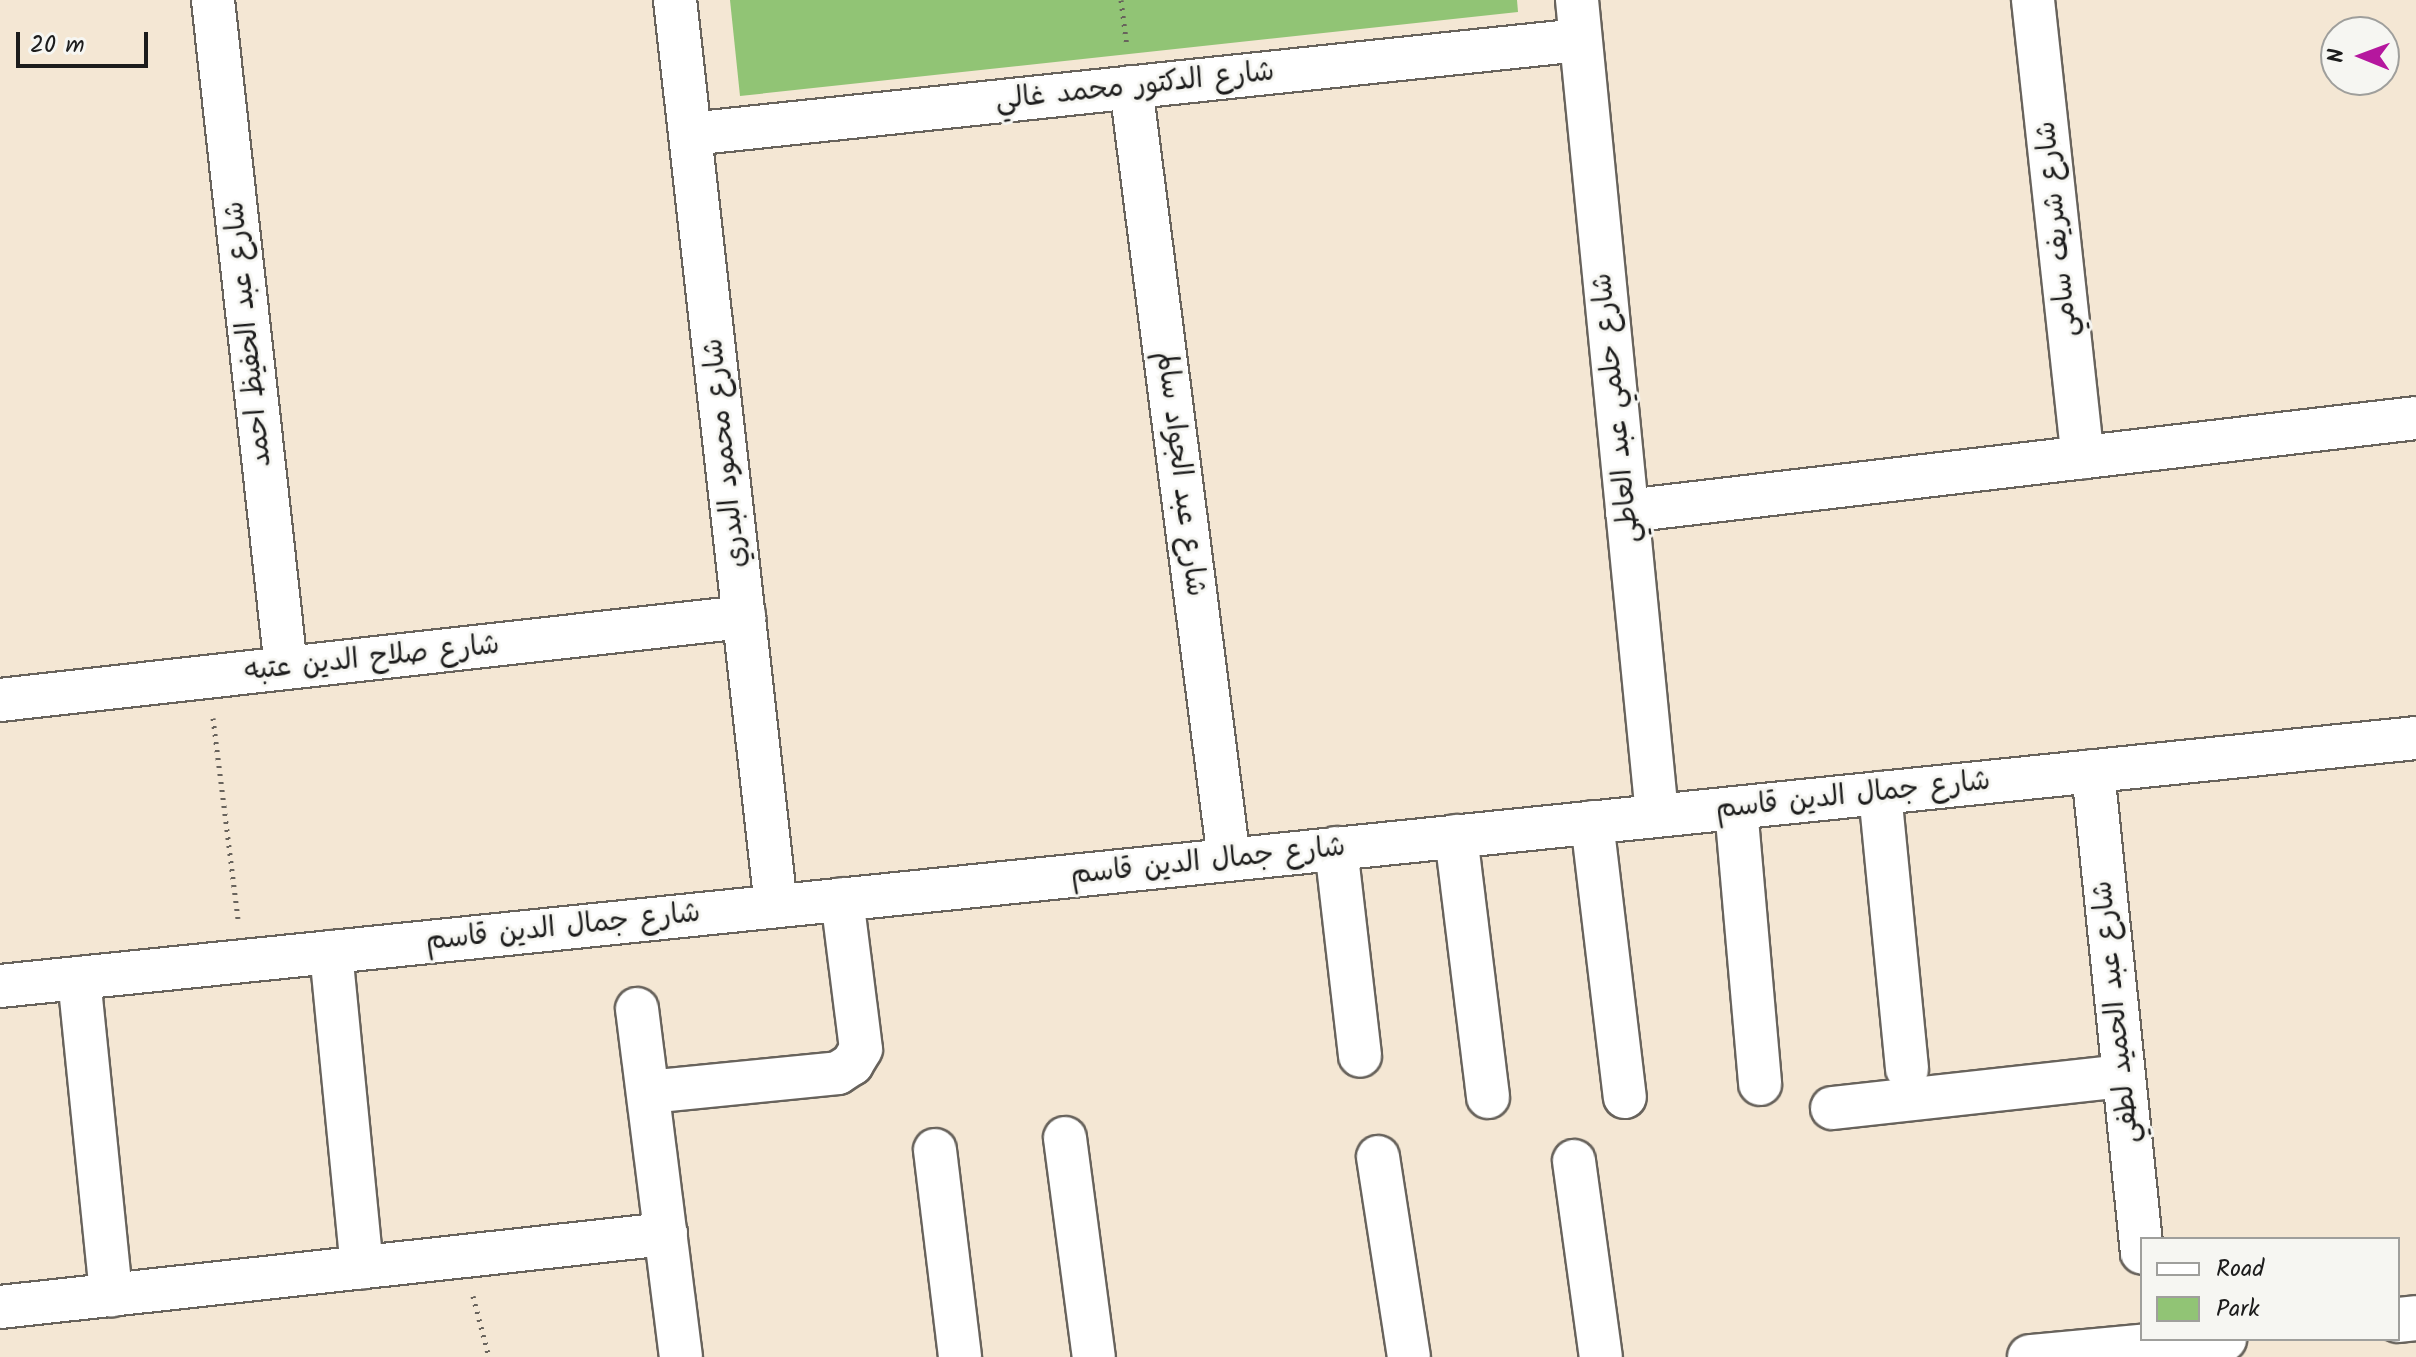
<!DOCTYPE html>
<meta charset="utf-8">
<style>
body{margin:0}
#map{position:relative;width:2416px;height:1357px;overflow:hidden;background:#f4e7d4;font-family:Kalam,"Playpen Sans Arabic",sans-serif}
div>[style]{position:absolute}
.green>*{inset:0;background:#91c475}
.path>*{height:5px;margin-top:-2.5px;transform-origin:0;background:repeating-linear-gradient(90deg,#68635c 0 2px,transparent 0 8px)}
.roads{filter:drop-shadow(2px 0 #68635c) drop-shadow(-2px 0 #68635c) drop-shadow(0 2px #68635c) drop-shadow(0 -2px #68635c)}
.minor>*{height:42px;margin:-21px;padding:0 21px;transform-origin:21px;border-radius:21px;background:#fff}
.tertiary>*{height:44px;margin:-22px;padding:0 22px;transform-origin:22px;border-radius:22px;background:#fff}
span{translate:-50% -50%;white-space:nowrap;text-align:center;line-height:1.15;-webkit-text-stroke:6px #f6f6f2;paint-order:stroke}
.street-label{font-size:28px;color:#1c1c1c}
.legend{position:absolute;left:2140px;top:1237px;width:260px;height:104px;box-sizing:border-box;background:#f6f6f2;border:2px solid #9f9f9c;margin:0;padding:10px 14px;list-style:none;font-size:24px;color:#1c1c1c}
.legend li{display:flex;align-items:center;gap:16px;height:40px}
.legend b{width:40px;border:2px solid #9f9f9c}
.north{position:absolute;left:2320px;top:16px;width:80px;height:80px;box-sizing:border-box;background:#f6f6f2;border:2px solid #9f9f9c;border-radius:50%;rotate:271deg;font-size:22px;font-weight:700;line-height:32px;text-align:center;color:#1c1c1c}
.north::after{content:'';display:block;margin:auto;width:28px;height:36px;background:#b5179e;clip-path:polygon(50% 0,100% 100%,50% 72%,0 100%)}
.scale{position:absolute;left:16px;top:32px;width:132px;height:36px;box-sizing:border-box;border:4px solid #1c1c1c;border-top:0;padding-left:10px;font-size:24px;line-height:28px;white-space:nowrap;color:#1c1c1c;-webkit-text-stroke:6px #f6f6f2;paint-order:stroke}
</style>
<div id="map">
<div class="green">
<div style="clip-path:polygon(730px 0,1517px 0,1518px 12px,740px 96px)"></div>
</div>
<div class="path">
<div style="left:1121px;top:0;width:47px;rotate:82.7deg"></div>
<div style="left:213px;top:718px;width:202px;rotate:82.9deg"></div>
<div style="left:473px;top:1296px;width:63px;rotate:75.3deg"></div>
</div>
<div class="roads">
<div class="minor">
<div style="left:213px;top:0;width:672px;rotate:83.76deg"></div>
<div style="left:675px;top:0;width:912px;rotate:83.64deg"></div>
<div style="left:1577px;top:0;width:819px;rotate:84.39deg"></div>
<div style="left:2033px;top:0;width:460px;rotate:83.8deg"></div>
<div style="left:1131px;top:87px;width:779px;rotate:82.77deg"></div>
<div style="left:690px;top:134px;width:895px;rotate:-6.03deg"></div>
<div style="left:1627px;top:511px;width:794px;rotate:-6.72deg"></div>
<div style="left:0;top:700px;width:749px;rotate:-6.37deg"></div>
<div style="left:2093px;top:771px;width:484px;rotate:84.2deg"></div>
<div style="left:1880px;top:793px;width:277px;rotate:84.4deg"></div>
<div style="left:1736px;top:808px;width:277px;rotate:85deg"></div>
<div style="left:1592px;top:822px;width:277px;rotate:83.2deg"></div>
<div style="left:1456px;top:836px;width:263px;rotate:83deg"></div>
<div style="left:1336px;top:848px;width:209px;rotate:83.4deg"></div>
<div style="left:331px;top:952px;width:317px;rotate:84.4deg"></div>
<div style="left:79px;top:978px;width:319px;rotate:84.2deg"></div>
<div style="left:0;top:986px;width:2429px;rotate:-5.86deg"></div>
<div style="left:637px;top:1009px;width:351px;rotate:82.8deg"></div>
<div style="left:648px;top:1092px;width:191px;rotate:-5.7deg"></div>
<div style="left:838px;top:1073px;width:17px;rotate:-33deg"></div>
<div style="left:852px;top:1064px;width:17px;rotate:-59deg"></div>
<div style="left:861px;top:1049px;width:151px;rotate:-97.2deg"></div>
<div style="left:1832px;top:1108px;width:293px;rotate:-6.3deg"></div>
<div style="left:1065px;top:1138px;width:221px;rotate:82.5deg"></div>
<div style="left:935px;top:1150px;width:209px;rotate:83.1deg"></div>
<div style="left:1378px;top:1157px;width:202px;rotate:81.2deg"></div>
<div style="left:1574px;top:1161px;width:198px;rotate:82.2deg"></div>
<div style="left:0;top:1307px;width:670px;rotate:-6.26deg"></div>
</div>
<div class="tertiary">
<div style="left:2398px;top:1320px;width:18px;rotate:-6deg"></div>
<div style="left:2030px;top:1357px;width:195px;rotate:-5.3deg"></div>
</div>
</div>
<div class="street-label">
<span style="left:1135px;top:87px;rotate:-6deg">شارع الدكتور محمد غالي</span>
<span style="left:2058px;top:229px;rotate:-96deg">شارع شريف سامي</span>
<span style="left:249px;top:334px;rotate:-96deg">شارع عبد الحفيظ احمد</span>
<span style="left:1617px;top:408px;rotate:-96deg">شارع حلمي عبد العاطي</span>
<span style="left:726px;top:453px;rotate:-96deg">شارع محمود البدري</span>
<span style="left:1180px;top:474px;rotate:83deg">شارع عبد الجواد سالم</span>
<span style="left:372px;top:659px;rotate:-6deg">شارع صلاح الدين عتبه</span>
<span style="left:1853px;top:796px;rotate:-6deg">شارع جمال الدين قاسم</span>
<span style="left:1208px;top:862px;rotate:-6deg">شارع جمال الدين قاسم</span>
<span style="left:563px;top:928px;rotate:-6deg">شارع جمال الدين قاسم</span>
<span style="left:2117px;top:1012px;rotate:-96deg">شارع عبد الحميد لطفي</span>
</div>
<ul class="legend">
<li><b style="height:10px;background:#fff"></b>Road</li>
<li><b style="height:22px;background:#91c475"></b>Park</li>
</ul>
<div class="north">N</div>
<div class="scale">20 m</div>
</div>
